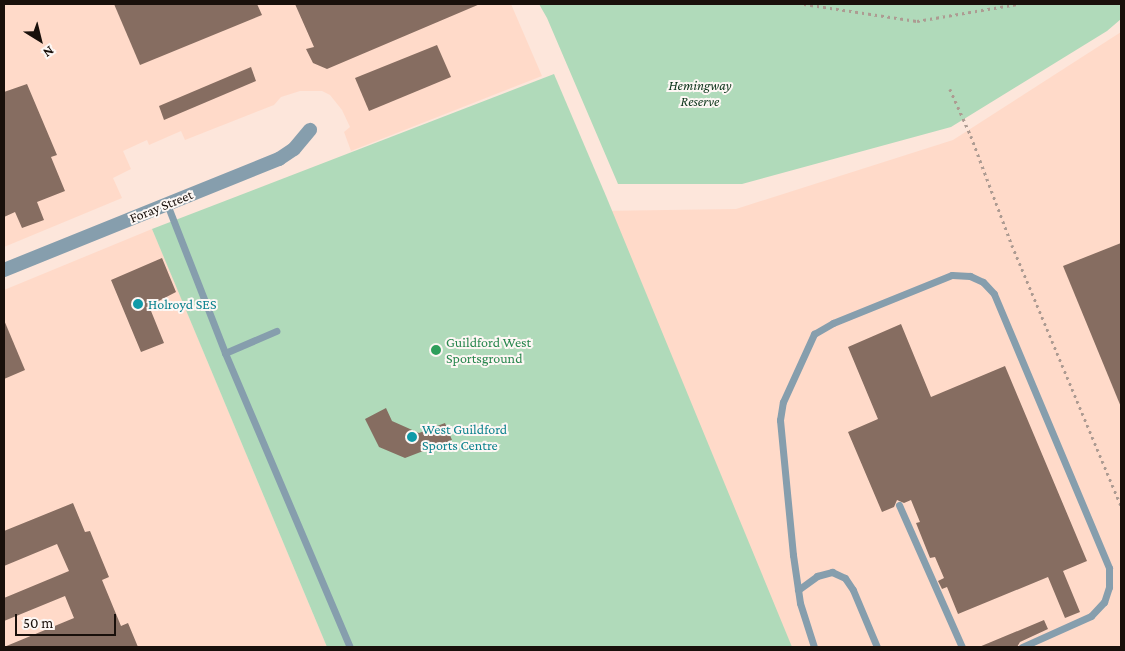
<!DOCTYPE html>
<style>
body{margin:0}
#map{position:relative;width:1125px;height:651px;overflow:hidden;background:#fde6db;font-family:"Crimson Pro",serif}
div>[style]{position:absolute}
.built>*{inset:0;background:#ffdac9}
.green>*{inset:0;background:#b0daba}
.building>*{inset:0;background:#866d61}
.path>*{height:2.5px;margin-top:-1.25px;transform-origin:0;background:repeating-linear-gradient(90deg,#ad9b92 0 2.5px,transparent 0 6.5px)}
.service>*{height:7px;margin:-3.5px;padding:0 3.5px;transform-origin:3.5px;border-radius:3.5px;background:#869ead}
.minor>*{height:14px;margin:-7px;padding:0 7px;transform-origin:7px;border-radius:7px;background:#869ead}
.dots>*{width:14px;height:14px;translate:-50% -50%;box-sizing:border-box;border:2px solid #fdf7f4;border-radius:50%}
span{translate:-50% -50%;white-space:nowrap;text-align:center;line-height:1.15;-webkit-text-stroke:4px #fdf7f4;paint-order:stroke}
.park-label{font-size:14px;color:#0c341a;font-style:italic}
.street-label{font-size:14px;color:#19100b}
.culture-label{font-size:14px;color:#0d838f}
.left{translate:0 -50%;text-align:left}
.leisure-label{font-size:14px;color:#27864d}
.frame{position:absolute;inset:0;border:5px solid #19100b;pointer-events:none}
.north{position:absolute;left:15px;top:15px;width:50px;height:50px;-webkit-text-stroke:4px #fdf7f4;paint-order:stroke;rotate:144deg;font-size:14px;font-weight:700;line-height:20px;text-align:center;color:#19100b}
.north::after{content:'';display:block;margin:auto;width:18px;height:22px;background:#19100b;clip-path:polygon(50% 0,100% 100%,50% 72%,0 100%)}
.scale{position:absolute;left:15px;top:614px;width:101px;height:22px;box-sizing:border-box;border:2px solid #19100b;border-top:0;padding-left:6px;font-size:15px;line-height:18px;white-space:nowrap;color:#19100b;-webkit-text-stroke:4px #fdf7f4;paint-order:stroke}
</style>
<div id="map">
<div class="built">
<div style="clip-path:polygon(4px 4px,511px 4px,542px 76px,351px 151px,344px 132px,350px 127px,342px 110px,330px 95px,322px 91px,300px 91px,281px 97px,274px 105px,185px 140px,181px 131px,149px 145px,147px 140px,123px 151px,131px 169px,113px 178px,122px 198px,4px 247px)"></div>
<div style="clip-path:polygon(1121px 32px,1121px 647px,790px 647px,598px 211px,736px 209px,953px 140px)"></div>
<div style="clip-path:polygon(152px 229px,156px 238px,327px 647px,4px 647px,4px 290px)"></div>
</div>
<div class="green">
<div style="clip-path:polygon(539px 4px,1121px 4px,1121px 19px,1107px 31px,951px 127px,742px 184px,618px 184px,547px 18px)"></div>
<div style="clip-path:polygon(554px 74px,606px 196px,792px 647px,327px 647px,152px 229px)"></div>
</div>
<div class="building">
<div style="clip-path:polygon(114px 4px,257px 4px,262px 15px,140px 65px)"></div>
<div style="clip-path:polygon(295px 4px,480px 4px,327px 69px,313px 63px,306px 49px,314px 47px)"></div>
<div style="clip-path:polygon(437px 45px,451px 77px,369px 111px,355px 78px)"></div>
<div style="clip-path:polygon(251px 67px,256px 81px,164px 120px,159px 106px)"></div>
<div style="clip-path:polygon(27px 84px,57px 155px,51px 157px,65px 191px,37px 202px,44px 220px,22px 228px,15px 212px,4px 217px,4px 92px)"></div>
<div style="clip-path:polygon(1121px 243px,1121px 407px,1063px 266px)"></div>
<div style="clip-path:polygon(162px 258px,176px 292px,149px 306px,164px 343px,141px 352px,111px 280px)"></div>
<div style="clip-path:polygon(4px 320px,25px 370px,4px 379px)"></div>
<div style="clip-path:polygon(901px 324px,931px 397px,1005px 366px,1087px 561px,1063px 571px,1080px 612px,1065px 618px,1048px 577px,958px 614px,947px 587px,942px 589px,938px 581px,944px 578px,935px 557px,930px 558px,916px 523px,920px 522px,911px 500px,904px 503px,897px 500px,894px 507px,882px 512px,848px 432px,878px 419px,848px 347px)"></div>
<div style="clip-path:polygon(386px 408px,392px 421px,419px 433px,445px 423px,452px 440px,405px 458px,379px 447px,365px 419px)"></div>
<div style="clip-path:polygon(73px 503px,85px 532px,90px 531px,109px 577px,102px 580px,121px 626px,128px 623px,138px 647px,4px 647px,74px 618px,65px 596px,4px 621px,4px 598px,69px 571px,57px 544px,4px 566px,4px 531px)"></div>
<div style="clip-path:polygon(1044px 620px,1048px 629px,1020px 642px,1017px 647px,979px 647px)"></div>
</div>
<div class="path">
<div style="left:804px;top:4px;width:114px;rotate:8.6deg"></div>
<div style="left:917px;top:21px;width:102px;rotate:-9.6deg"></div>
<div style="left:950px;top:89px;width:51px;rotate:65.9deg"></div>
<div style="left:971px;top:136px;width:116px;rotate:69.4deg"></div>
<div style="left:1012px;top:245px;width:282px;rotate:67.3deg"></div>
</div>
<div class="service">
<div style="left:167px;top:204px;width:160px;rotate:68.7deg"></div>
<div style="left:225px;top:353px;width:319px;rotate:67deg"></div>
<div style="left:225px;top:353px;width:56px;rotate:-23.3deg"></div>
<div style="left:899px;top:505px;width:155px;rotate:66.1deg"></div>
<div style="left:798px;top:590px;width:24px;rotate:-36deg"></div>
<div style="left:817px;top:576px;width:16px;rotate:-15deg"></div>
<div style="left:832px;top:572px;width:14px;rotate:25deg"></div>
<div style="left:845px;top:578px;width:14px;rotate:56deg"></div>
<div style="left:853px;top:590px;width:62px;rotate:67.2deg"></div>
<div style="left:814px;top:647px;width:46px;rotate:-107.7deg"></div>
<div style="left:800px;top:603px;width:49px;rotate:-98.3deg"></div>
<div style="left:793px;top:555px;width:136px;rotate:-95.5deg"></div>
<div style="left:780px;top:420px;width:18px;rotate:-81deg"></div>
<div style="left:783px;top:402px;width:75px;rotate:-65.5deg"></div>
<div style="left:814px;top:334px;width:22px;rotate:-30deg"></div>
<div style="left:833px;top:323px;width:128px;rotate:-22deg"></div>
<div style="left:952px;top:275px;width:18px;rotate:3deg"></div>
<div style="left:970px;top:276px;width:14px;rotate:25deg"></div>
<div style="left:983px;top:282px;width:16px;rotate:47deg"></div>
<div style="left:994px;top:294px;width:297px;rotate:67.2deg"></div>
<div style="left:1109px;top:568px;width:19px;rotate:90deg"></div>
<div style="left:1109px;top:587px;width:16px;rotate:108deg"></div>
<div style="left:1104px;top:602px;width:19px;rotate:133deg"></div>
<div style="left:1091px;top:616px;width:76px;rotate:155.8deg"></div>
</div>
<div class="minor">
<div style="left:4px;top:270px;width:297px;rotate:-22deg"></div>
<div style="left:279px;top:159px;width:18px;rotate:-34deg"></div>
<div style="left:294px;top:149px;width:25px;rotate:-50deg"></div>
</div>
<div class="dots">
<div style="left:138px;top:304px;background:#0f9aa8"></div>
<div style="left:436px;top:350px;background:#2e9e5b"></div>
<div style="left:412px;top:437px;background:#0f9aa8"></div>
</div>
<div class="park-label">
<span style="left:700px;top:93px">Hemingway<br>Reserve</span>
</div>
<div class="street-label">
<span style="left:161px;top:206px;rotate:-22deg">Foray Street</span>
</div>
<div class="culture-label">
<span class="left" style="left:148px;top:304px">Holroyd SES</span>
<span class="left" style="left:422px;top:437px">West Guildford<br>Sports Centre</span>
</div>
<div class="leisure-label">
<span class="left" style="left:446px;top:350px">Guildford West<br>Sportsground</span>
</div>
<div class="frame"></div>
<div class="north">N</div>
<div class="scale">50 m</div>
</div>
